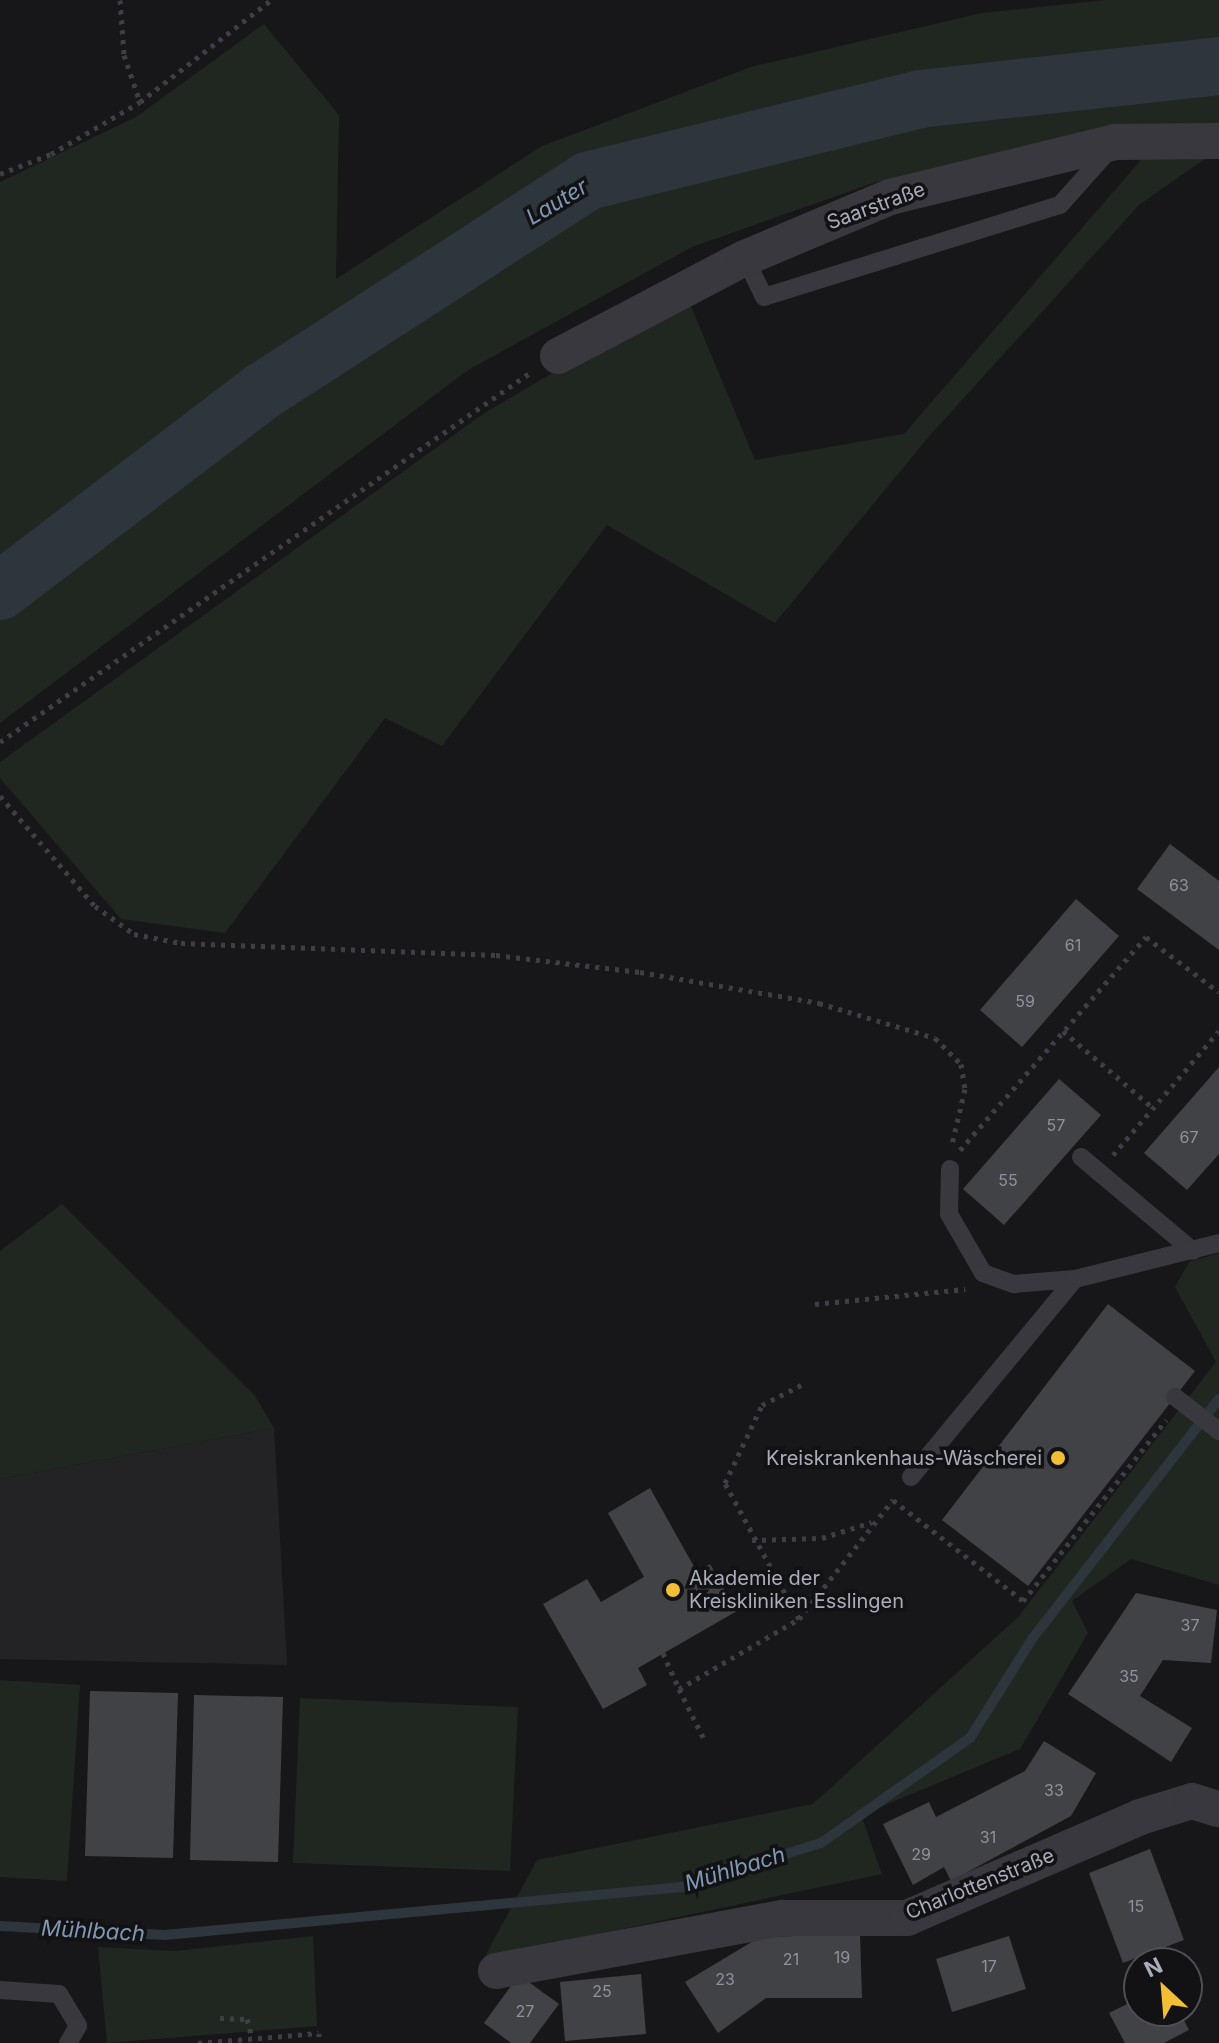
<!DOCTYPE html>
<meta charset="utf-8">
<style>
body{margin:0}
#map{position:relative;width:1219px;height:2043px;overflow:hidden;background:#171719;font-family:Inter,sans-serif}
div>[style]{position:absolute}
.built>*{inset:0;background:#232326}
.green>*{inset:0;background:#1f2720}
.stream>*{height:10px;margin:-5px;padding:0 5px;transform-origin:5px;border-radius:5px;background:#2d353d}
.river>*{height:58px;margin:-29px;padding:0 29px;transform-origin:29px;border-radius:29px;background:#2d353d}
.building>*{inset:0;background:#414246}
.path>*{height:5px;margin-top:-2.5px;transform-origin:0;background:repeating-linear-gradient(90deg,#3e3f45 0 4px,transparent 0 10px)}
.service>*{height:18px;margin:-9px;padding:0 9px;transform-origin:9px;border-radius:9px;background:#38383e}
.minor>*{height:36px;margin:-18px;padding:0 18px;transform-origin:18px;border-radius:18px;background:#38383e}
.dots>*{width:22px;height:22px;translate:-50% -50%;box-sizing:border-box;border:4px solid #121214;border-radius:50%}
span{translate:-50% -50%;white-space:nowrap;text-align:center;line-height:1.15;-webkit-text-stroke:7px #121214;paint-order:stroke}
.number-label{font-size:16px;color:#8f929c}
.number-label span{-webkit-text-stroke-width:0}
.street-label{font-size:20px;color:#a9adb9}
.poi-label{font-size:20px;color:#a9adb9}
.right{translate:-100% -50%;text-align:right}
.left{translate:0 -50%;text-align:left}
.water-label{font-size:22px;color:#8098b3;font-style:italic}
.north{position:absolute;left:1123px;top:1947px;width:80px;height:80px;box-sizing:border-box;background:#121214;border:2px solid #4e5056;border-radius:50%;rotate:334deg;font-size:22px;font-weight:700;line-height:32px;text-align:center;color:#a9adb9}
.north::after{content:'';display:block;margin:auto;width:28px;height:36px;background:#f2be36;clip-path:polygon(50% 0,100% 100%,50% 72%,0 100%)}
</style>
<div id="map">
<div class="built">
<div style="clip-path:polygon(274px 1428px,287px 1665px,0 1659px,0 1479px)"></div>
</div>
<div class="green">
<div style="clip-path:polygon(1105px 0,1219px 0,1219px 123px,1105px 128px,873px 183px,692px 247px,468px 370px,0 723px,0 182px,136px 117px,264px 24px,339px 115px,336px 279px,542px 146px,754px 66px,982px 13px)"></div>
<div style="clip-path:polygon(1146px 154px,1209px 156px,1139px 205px,931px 434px,775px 623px,607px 525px,442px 746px,385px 718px,225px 933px,121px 919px,0 778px,0 762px,483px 414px,686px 294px,755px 460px,904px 434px)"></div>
<div style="clip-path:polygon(62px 1204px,255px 1396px,274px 1428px,0 1479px,0 1251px)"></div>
<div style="clip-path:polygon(1219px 1253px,1219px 1585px,1131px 1559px,1072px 1601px,1088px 1633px,1020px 1749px,861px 1815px,882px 1874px,484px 1958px,537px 1860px,813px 1804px,1019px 1616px,1216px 1362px,1175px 1287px,1189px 1262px)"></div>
<div style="clip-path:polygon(0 1680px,80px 1685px,67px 1881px,0 1877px)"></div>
<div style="clip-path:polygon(300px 1698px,518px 1707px,510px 1871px,293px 1863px)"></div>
<div style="clip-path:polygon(313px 1936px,317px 2026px,107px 2043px,98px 1947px,175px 1951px)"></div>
</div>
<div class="stream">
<div style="left:0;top:1926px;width:165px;rotate:3.1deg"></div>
<div style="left:165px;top:1935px;width:519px;rotate:-5.3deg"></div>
<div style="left:682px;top:1887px;width:146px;rotate:-17.6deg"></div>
<div style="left:821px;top:1843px;width:182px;rotate:-35.2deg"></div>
<div style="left:970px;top:1738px;width:117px;rotate:-57.9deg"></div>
<div style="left:1032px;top:1639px;width:304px;rotate:-52.1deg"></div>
</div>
<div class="river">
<div style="left:0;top:591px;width:330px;rotate:-37.3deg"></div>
<div style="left:263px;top:391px;width:386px;rotate:-32.9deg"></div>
<div style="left:587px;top:181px;width:343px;rotate:-13.8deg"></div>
<div style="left:920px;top:99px;width:301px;rotate:-6.3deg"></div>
</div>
<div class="building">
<div style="clip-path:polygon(1170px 844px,1219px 881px,1219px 950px,1137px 889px)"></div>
<div style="clip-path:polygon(1076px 899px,1119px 936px,1022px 1047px,980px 1010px)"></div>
<div style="clip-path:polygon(1219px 1067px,1219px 1154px,1187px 1190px,1144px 1153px)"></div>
<div style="clip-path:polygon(1059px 1079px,1101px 1115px,1004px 1225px,963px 1189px)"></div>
<div style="clip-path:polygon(1108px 1304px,1195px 1371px,1028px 1586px,942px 1520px)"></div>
<div style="clip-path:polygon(650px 1488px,697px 1572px,710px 1564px,737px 1611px,638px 1668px,647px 1685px,603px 1709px,543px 1604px,587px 1579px,601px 1602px,644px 1577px,608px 1513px)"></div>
<div style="clip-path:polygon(1136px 1593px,1217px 1610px,1211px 1663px,1163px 1660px,1140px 1696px,1192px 1728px,1171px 1762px,1068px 1694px)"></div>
<div style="clip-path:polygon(90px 1691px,178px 1693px,173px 1858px,85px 1856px)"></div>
<div style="clip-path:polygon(194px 1695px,283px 1697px,278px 1862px,190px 1860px)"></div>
<div style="clip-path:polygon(1044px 1741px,1096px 1773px,1071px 1816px,951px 1881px,944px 1867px,913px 1885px,883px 1824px,929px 1802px,936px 1817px,1025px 1771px)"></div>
<div style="clip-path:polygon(1150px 1849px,1184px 1940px,1123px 1963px,1089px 1873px)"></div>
<div style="clip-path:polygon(860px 1934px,862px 1998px,766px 1998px,718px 2033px,685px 1982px,760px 1937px)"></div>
<div style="clip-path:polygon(1009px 1936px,1026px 1989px,952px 2012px,936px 1959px)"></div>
<div style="clip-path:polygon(641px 1974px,646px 2034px,565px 2041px,560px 1982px)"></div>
<div style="clip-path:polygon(519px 1975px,559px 2004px,530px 2043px,511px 2043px,484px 2023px)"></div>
<div style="clip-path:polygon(1139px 1998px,1139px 2011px,1179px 2011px,1189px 2030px,1164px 2043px,1125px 2043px,1109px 2013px)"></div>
</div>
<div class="path">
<div style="left:120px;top:0;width:55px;rotate:85.8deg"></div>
<div style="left:124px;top:55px;width:50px;rotate:71.2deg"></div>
<div style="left:0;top:174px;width:55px;rotate:-21.4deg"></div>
<div style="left:51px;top:154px;width:103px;rotate:-30.3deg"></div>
<div style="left:140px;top:102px;width:166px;rotate:-37.9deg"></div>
<div style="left:0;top:742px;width:647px;rotate:-34.87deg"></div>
<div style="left:0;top:796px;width:145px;rotate:49.2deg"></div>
<div style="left:95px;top:906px;width:48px;rotate:35.7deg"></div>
<div style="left:134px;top:934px;width:48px;rotate:10.8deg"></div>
<div style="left:181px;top:943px;width:315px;rotate:2.2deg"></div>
<div style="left:496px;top:955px;width:145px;rotate:6.7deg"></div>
<div style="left:640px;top:972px;width:182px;rotate:9.8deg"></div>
<div style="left:819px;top:1003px;width:121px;rotate:16.8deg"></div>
<div style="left:935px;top:1038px;width:37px;rotate:45deg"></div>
<div style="left:961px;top:1064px;width:25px;rotate:81deg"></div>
<div style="left:965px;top:1089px;width:57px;rotate:103.3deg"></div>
<div style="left:1063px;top:1031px;width:118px;rotate:40.5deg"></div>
<div style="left:960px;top:1150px;width:283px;rotate:-48.9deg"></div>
<div style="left:1146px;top:937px;width:91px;rotate:37deg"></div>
<div style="left:1113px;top:1155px;width:163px;rotate:-49.5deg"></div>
<div style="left:815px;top:1304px;width:151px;rotate:-5.7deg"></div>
<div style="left:893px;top:1500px;width:165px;rotate:37.8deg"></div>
<div style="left:1023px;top:1601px;width:231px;rotate:-51.7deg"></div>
<div style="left:752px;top:1540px;width:70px;rotate:-1.6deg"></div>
<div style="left:822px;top:1538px;width:52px;rotate:-17.7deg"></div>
<div style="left:799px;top:1619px;width:155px;rotate:-118.6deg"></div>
<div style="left:725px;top:1483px;width:86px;rotate:-64.6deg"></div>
<div style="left:762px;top:1405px;width:44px;rotate:-27.1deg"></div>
<div style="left:663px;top:1653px;width:39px;rotate:66deg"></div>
<div style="left:679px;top:1689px;width:139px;rotate:-30.3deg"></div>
<div style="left:799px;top:1619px;width:152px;rotate:-51.7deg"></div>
<div style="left:679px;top:1689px;width:54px;rotate:63.4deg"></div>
<div style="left:220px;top:2018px;width:27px;rotate:2deg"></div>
<div style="left:247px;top:2019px;width:16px;rotate:75deg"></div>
<div style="left:198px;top:2043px;width:121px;rotate:-4.7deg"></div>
<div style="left:319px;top:2033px;width:10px;rotate:90deg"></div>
</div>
<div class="service">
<div style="left:745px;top:258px;width:43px;rotate:64deg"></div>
<div style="left:764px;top:297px;width:310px;rotate:-17.3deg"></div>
<div style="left:1060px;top:205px;width:75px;rotate:-48.2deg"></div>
<div style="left:1081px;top:1157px;width:146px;rotate:40deg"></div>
<div style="left:950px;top:1169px;width:45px;rotate:91.3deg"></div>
<div style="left:949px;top:1214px;width:68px;rotate:60deg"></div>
<div style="left:983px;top:1273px;width:33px;rotate:20deg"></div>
<div style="left:1014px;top:1284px;width:61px;rotate:-4.7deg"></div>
<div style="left:1175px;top:1397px;width:56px;rotate:37.7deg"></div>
<div style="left:911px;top:1477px;width:257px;rotate:-50.4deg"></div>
<div style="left:1075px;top:1279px;width:148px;rotate:-14deg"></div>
<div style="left:0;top:1990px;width:59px;rotate:3.9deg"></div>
<div style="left:59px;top:1994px;width:37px;rotate:59deg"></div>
<div style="left:78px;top:2026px;width:20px;rotate:120deg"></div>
</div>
<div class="minor">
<div style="left:558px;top:356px;width:211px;rotate:-27.7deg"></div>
<div style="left:745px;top:258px;width:157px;rotate:-22.8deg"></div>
<div style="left:890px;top:197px;width:233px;rotate:-13.7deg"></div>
<div style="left:1116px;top:142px;width:103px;rotate:-0.6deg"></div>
<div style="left:496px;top:1971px;width:292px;rotate:-10.5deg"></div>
<div style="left:783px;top:1918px;width:124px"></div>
<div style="left:907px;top:1918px;width:254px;rotate:-23.4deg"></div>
<div style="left:1140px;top:1817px;width:54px;rotate:-17.1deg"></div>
<div style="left:1192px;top:1801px;width:28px;rotate:17deg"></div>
</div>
<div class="dots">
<div style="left:1058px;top:1458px;background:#f2be36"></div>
<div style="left:673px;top:1590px;background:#f2be36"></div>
</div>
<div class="number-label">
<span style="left:1179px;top:885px">63</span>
<span style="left:1073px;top:945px">61</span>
<span style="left:1025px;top:1001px">59</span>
<span style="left:1056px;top:1125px">57</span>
<span style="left:1189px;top:1137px">67</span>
<span style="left:1008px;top:1180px">55</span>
<span style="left:1190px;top:1625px">37</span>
<span style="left:1129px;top:1676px">35</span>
<span style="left:1054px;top:1790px">33</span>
<span style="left:988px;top:1837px">31</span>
<span style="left:921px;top:1854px">29</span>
<span style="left:1136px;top:1906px">15</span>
<span style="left:842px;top:1957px">19</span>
<span style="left:791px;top:1959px">21</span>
<span style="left:989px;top:1966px">17</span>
<span style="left:725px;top:1979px">23</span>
<span style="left:602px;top:1991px">25</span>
<span style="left:525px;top:2011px">27</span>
</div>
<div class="street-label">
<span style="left:876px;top:206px;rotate:-20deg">Saarstraße</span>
<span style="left:980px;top:1884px;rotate:-22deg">Charlottenstraße</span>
</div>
<div class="poi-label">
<span class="right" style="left:1042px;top:1458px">Kreiskrankenhaus-Wäscherei</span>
<span class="left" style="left:689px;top:1590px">Akademie der<br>Kreiskliniken Esslingen</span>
</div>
<div class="water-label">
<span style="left:557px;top:202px;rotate:-31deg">Lauter</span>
<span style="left:735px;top:1869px;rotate:-17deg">Mühlbach</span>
<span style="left:93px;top:1931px;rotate:3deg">Mühlbach</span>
</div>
<div class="north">N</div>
</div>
